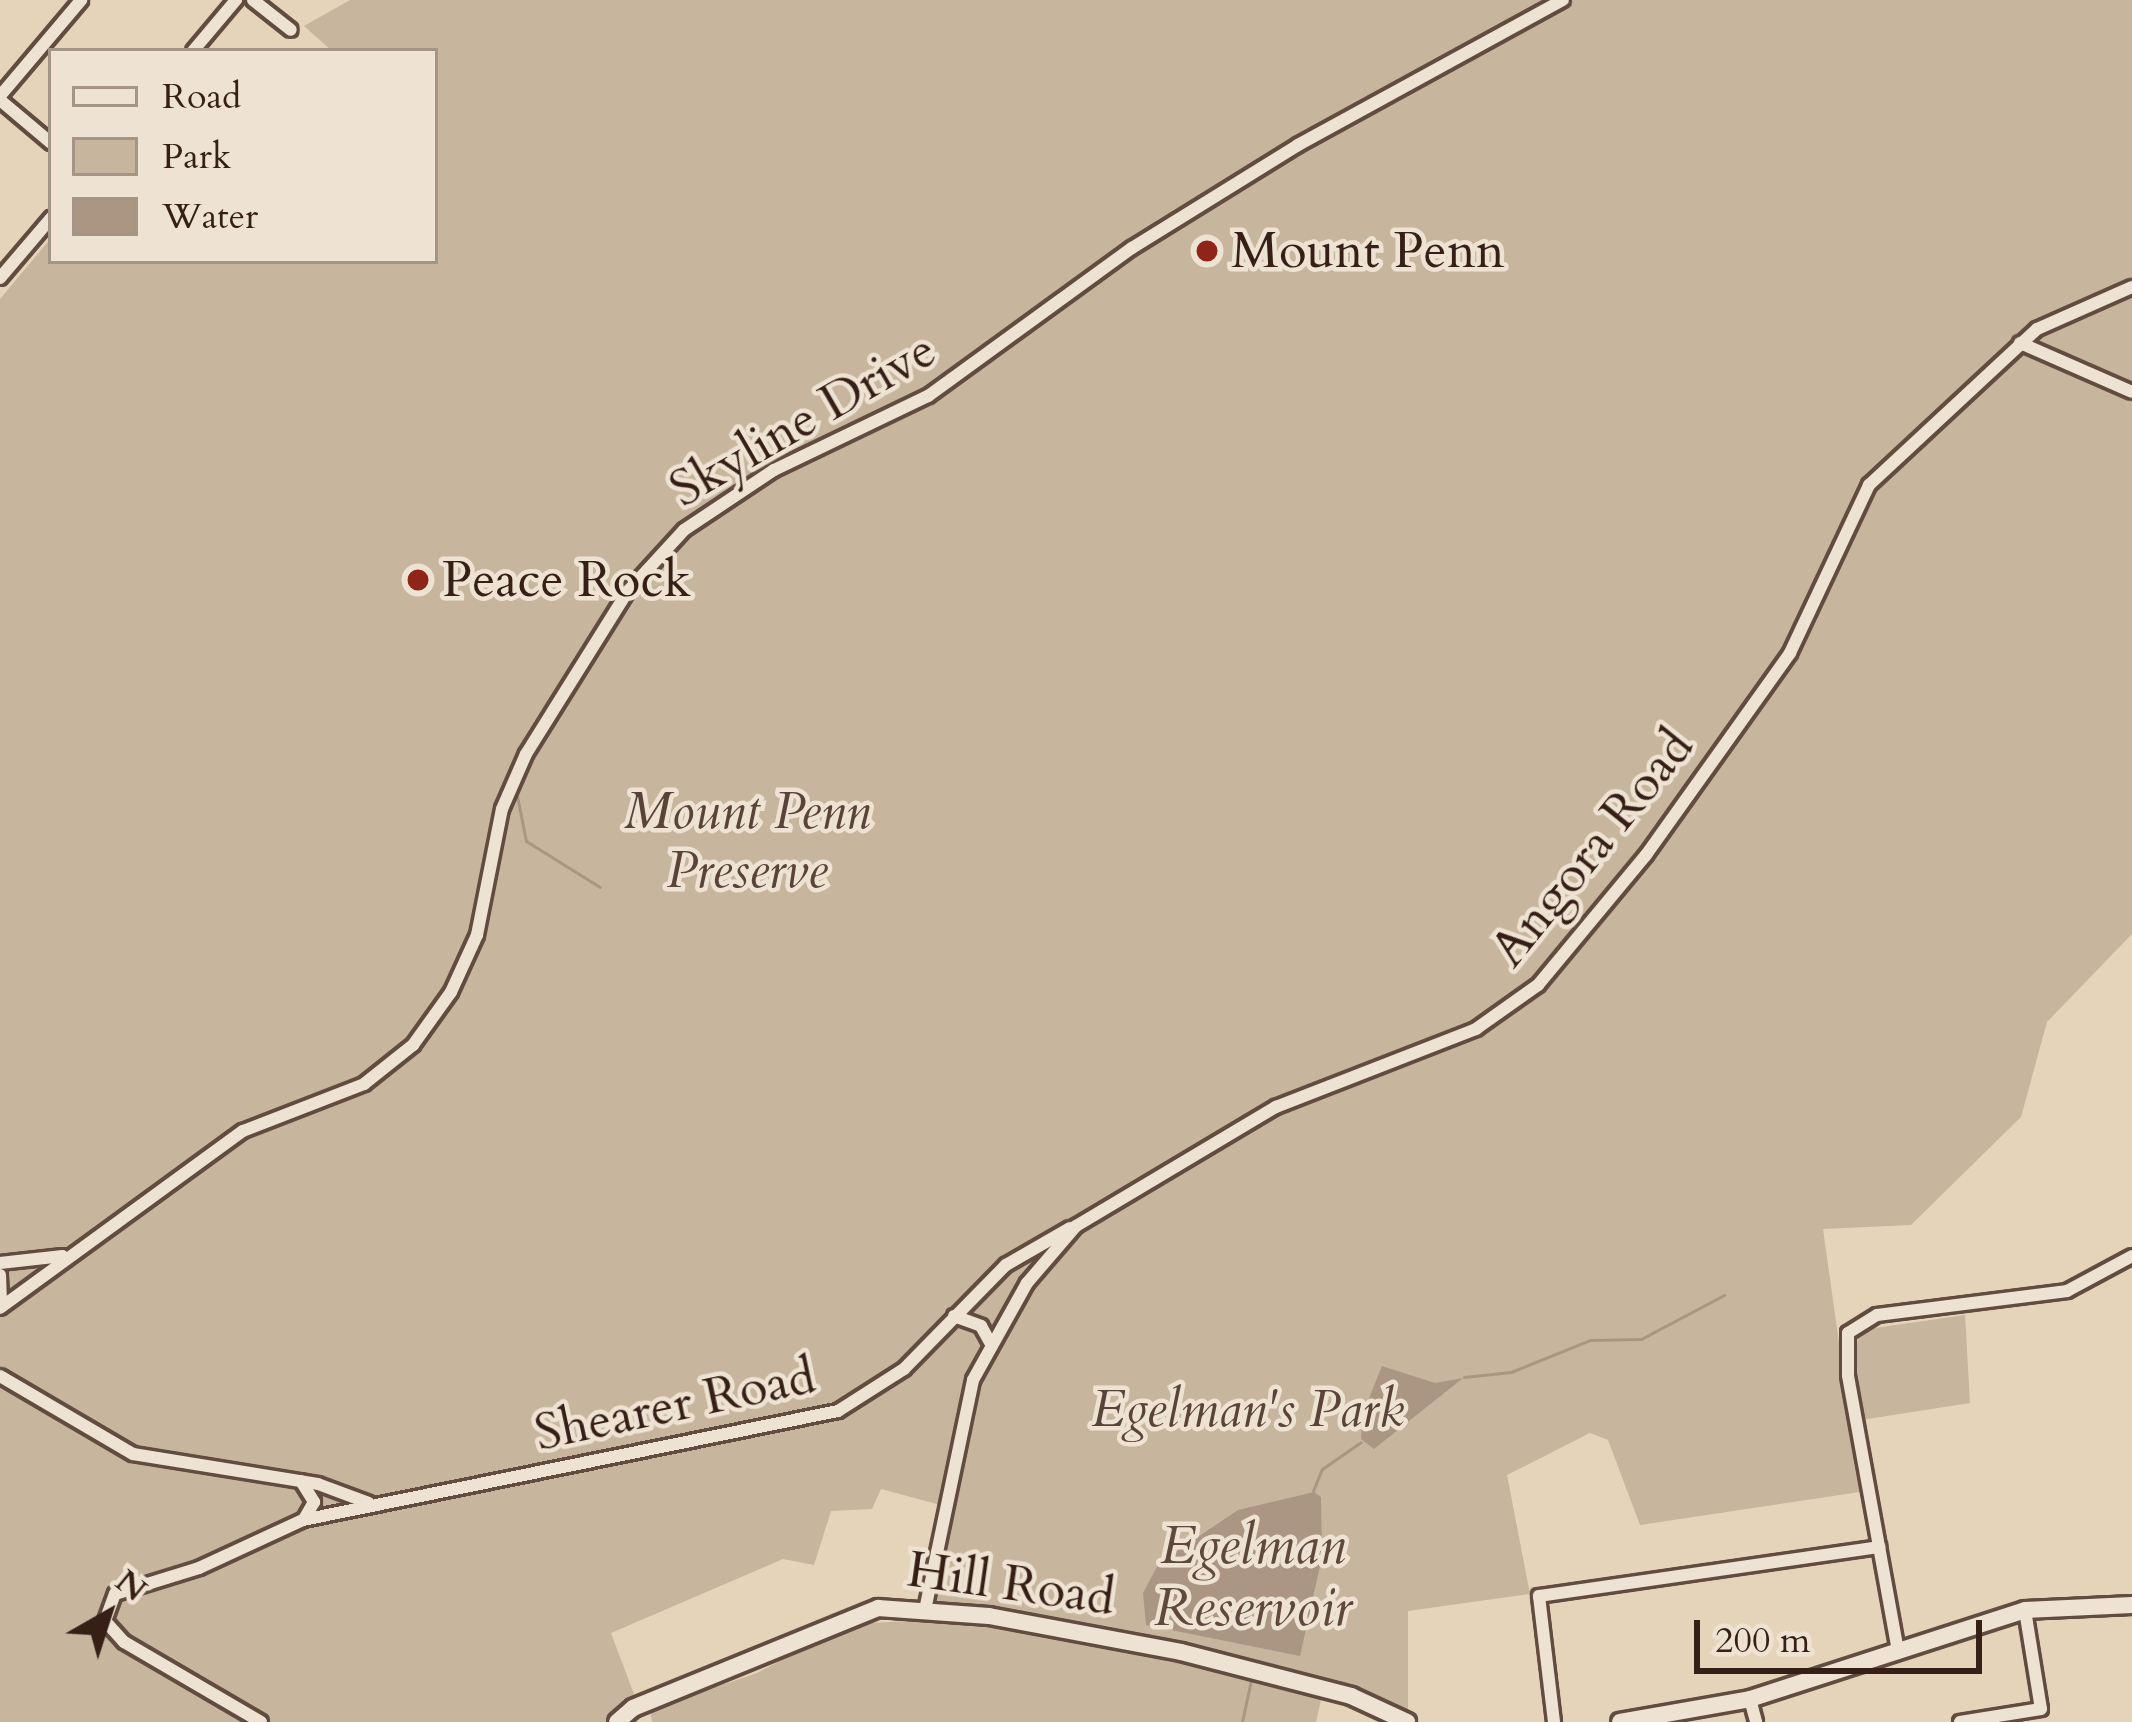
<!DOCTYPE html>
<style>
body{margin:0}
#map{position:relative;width:2132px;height:1722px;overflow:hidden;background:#e5d4ba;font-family:Cardo,serif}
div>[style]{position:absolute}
.green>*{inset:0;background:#c7b59e}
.water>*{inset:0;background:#aa9683}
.stream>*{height:3px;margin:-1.5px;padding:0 1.5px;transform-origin:1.5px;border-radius:1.5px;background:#aa9683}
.roads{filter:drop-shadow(3px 0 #624c40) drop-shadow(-3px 0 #624c40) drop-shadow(0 3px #624c40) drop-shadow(0 -3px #624c40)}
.street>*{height:12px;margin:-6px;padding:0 6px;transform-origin:6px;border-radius:6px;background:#eee3d2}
.secondary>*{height:16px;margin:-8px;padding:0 8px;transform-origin:8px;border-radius:8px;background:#eee3d2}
.dots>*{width:33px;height:33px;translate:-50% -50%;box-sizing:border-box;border:6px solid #eee3d2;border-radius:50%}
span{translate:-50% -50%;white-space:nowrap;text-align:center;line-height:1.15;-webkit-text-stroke:9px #eee3d2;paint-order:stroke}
.poi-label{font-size:51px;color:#361f17}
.left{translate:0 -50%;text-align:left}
.street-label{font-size:51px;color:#361f17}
.park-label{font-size:51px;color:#5a4439;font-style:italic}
.water-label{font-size:54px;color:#5f493d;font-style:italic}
.legend{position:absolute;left:48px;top:48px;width:390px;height:216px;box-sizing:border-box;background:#eee3d2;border:3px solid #a49587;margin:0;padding:15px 21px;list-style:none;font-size:36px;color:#361f17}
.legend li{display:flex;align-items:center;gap:24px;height:60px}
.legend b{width:60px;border:3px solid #a49587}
.north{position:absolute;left:48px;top:1554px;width:120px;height:120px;-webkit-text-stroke:9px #eee3d2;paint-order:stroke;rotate:39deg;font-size:33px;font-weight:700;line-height:48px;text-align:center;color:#361f17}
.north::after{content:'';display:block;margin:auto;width:42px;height:54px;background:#361f17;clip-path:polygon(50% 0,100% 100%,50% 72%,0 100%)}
.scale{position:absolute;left:1694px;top:1620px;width:288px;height:54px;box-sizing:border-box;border:6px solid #361f17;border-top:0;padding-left:15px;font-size:36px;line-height:42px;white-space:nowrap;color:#361f17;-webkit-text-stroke:9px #eee3d2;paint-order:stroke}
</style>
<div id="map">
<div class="green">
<div style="clip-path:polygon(350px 0,2132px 0,2132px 934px,2047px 1022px,2021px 1117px,1911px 1225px,1823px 1229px,1860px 1492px,1640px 1525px,1608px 1440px,1590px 1433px,1507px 1475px,1530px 1594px,1408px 1611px,1408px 1711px,1324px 1686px,1316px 1722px,652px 1722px,650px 1710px,757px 1673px,850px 1624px,929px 1620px,948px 1507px,881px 1489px,872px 1509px,831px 1511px,814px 1565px,783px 1559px,611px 1633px,634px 1694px,606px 1722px,0 1722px,0 299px,51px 238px,51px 261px,435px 261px,435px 51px,332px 51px,304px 26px)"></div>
<div style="clip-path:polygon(1965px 1315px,1970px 1403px,1861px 1420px,1850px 1363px,1861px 1330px)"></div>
</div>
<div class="water">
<div style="clip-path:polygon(1382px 1366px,1435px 1383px,1463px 1378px,1374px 1449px,1361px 1439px,1363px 1413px)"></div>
<div style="clip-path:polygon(1314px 1492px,1321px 1497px,1322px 1557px,1300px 1656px,1146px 1625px,1143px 1593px,1159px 1563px,1238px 1510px)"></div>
</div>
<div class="stream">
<div style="left:516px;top:791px;width:51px;rotate:78.7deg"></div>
<div style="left:526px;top:841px;width:87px;rotate:31.9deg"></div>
<div style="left:1464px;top:1377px;width:47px;rotate:-6.1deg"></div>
<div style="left:1511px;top:1372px;width:85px;rotate:-22.1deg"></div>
<div style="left:1590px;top:1340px;width:51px;rotate:-1.1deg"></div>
<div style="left:1641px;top:1339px;width:94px;rotate:-27.9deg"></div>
<div style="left:1313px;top:1491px;width:24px;rotate:-68deg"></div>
<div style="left:1322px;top:1469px;width:47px;rotate:-34.7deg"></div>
<div style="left:1242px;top:1722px;width:43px;rotate:-77.9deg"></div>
</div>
<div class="roads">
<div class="street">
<div style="left:253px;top:0;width:48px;rotate:38.3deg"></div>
<div style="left:193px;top:51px;width:67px;rotate:-49.9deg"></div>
<div style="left:0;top:96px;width:126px;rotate:-49.8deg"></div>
<div style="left:0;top:100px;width:67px;rotate:40.1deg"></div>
<div style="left:0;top:278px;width:79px;rotate:-49.6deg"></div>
<div style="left:2020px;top:343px;width:122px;rotate:23.6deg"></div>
<div style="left:0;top:1263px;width:63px;rotate:-6.3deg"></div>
<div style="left:0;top:1275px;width:31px;rotate:88deg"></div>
<div style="left:0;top:1308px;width:301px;rotate:-36.1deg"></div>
<div style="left:243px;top:1131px;width:130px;rotate:-21.2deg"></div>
<div style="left:364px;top:1084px;width:63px;rotate:-38.5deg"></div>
<div style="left:413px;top:1045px;width:65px;rotate:-54.4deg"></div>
<div style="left:451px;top:992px;width:63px;rotate:-65.5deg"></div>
<div style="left:477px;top:935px;width:128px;rotate:-78.8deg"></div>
<div style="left:502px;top:809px;width:60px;rotate:-66.4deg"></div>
<div style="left:526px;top:754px;width:192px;rotate:-58deg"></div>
<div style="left:628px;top:591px;width:83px;rotate:-47.4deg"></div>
<div style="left:684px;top:530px;width:108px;rotate:-33.7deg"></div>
<div style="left:774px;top:470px;width:171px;rotate:-25.7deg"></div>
<div style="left:928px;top:396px;width:252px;rotate:-36deg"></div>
<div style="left:1132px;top:248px;width:195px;rotate:-31.8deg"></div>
<div style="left:1298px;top:145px;width:302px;rotate:-28.7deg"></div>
<div style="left:954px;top:1316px;width:29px;rotate:20deg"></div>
<div style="left:981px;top:1326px;width:18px;rotate:61deg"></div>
<div style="left:0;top:1376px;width:154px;rotate:30.4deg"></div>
<div style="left:133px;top:1454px;width:187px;rotate:9.2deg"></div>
<div style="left:318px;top:1484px;width:54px;rotate:20.4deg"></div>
<div style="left:301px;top:1481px;width:25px;rotate:58deg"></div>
<div style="left:314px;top:1502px;width:20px;rotate:120deg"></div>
<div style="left:925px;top:1610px;width:235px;rotate:-78.2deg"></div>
<div style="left:973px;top:1380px;width:111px;rotate:-60.9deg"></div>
<div style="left:1027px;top:1283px;width:75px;rotate:-49.3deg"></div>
<div style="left:1076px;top:1226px;width:233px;rotate:-30.8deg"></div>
<div style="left:1276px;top:1107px;width:215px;rotate:-21.3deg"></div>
<div style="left:1476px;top:1029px;width:76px;rotate:-35.4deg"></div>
<div style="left:1538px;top:985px;width:169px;rotate:-50.3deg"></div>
<div style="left:1646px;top:855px;width:248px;rotate:-54.5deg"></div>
<div style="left:1790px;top:653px;width:186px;rotate:-64.8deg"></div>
<div style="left:1869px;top:485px;width:229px;rotate:-42.9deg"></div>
<div style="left:2037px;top:329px;width:104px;rotate:-23.9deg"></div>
<div style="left:1898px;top:1651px;width:280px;rotate:-100.3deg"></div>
<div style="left:1848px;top:1375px;width:42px;rotate:-90deg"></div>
<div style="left:1848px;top:1333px;width:34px;rotate:-32deg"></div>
<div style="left:1877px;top:1315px;width:192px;rotate:-7.2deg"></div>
<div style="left:2067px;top:1291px;width:74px;rotate:-28.3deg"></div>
<div style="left:1750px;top:1699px;width:24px;rotate:75deg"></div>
<div style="left:261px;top:1722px;width:159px;rotate:-149.7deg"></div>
<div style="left:124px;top:1642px;width:28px;rotate:-132deg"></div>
<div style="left:105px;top:1621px;width:29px;rotate:-70deg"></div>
<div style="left:115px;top:1594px;width:88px;rotate:-17.2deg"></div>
<div style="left:199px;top:1568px;width:115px;rotate:-24.8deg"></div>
<div style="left:303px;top:1520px;width:546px;rotate:-11.52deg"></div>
<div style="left:838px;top:1411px;width:78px;rotate:-32.5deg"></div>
<div style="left:904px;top:1369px;width:146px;rotate:-45.6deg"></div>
<div style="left:1006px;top:1265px;width:74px;rotate:-30deg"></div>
<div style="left:1554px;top:1722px;width:127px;rotate:-96.8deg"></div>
<div style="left:1539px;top:1596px;width:344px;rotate:-8.2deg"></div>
<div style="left:1960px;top:1722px;width:82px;rotate:-9.1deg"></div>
<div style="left:2041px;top:1709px;width:100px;rotate:-99.2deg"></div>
</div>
<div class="secondary">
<div style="left:617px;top:1722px;width:21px;rotate:-41deg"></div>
<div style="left:633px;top:1708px;width:265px;rotate:-22.2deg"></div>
<div style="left:878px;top:1608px;width:111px;rotate:4.1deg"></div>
<div style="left:989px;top:1616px;width:195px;rotate:10.6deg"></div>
<div style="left:1181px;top:1652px;width:176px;rotate:14.5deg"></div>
<div style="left:1351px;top:1696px;width:62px;rotate:24.9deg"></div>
<div style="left:1620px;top:1722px;width:132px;rotate:-10deg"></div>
<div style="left:1750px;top:1699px;width:289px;rotate:-17.9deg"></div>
<div style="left:2025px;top:1610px;width:107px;rotate:-2.7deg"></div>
</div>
</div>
<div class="dots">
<div style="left:1207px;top:251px;background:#8f2418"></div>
<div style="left:418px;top:580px;background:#8f2418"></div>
</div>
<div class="poi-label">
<span class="left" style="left:1231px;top:251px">Mount Penn</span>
<span class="left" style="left:442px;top:580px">Peace Rock</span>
</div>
<div class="street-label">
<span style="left:803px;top:420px;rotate:-30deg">Skyline Drive</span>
<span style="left:1592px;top:848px;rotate:-51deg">Angora Road</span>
<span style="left:675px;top:1405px;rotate:-12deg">Shearer Road</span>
<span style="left:1011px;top:1584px;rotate:8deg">Hill Road</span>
</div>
<div class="park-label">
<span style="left:747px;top:842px">Mount Penn<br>Preserve</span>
<span style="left:1248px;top:1410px">Egelman's Park</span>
</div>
<div class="water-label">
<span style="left:1253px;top:1578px">Egelman<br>Reservoir</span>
</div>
<ul class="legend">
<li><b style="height:15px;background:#eee3d2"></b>Road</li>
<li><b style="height:33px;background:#c7b59e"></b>Park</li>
<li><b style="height:33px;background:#aa9683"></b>Water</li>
</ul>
<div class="north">N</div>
<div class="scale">200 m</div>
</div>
